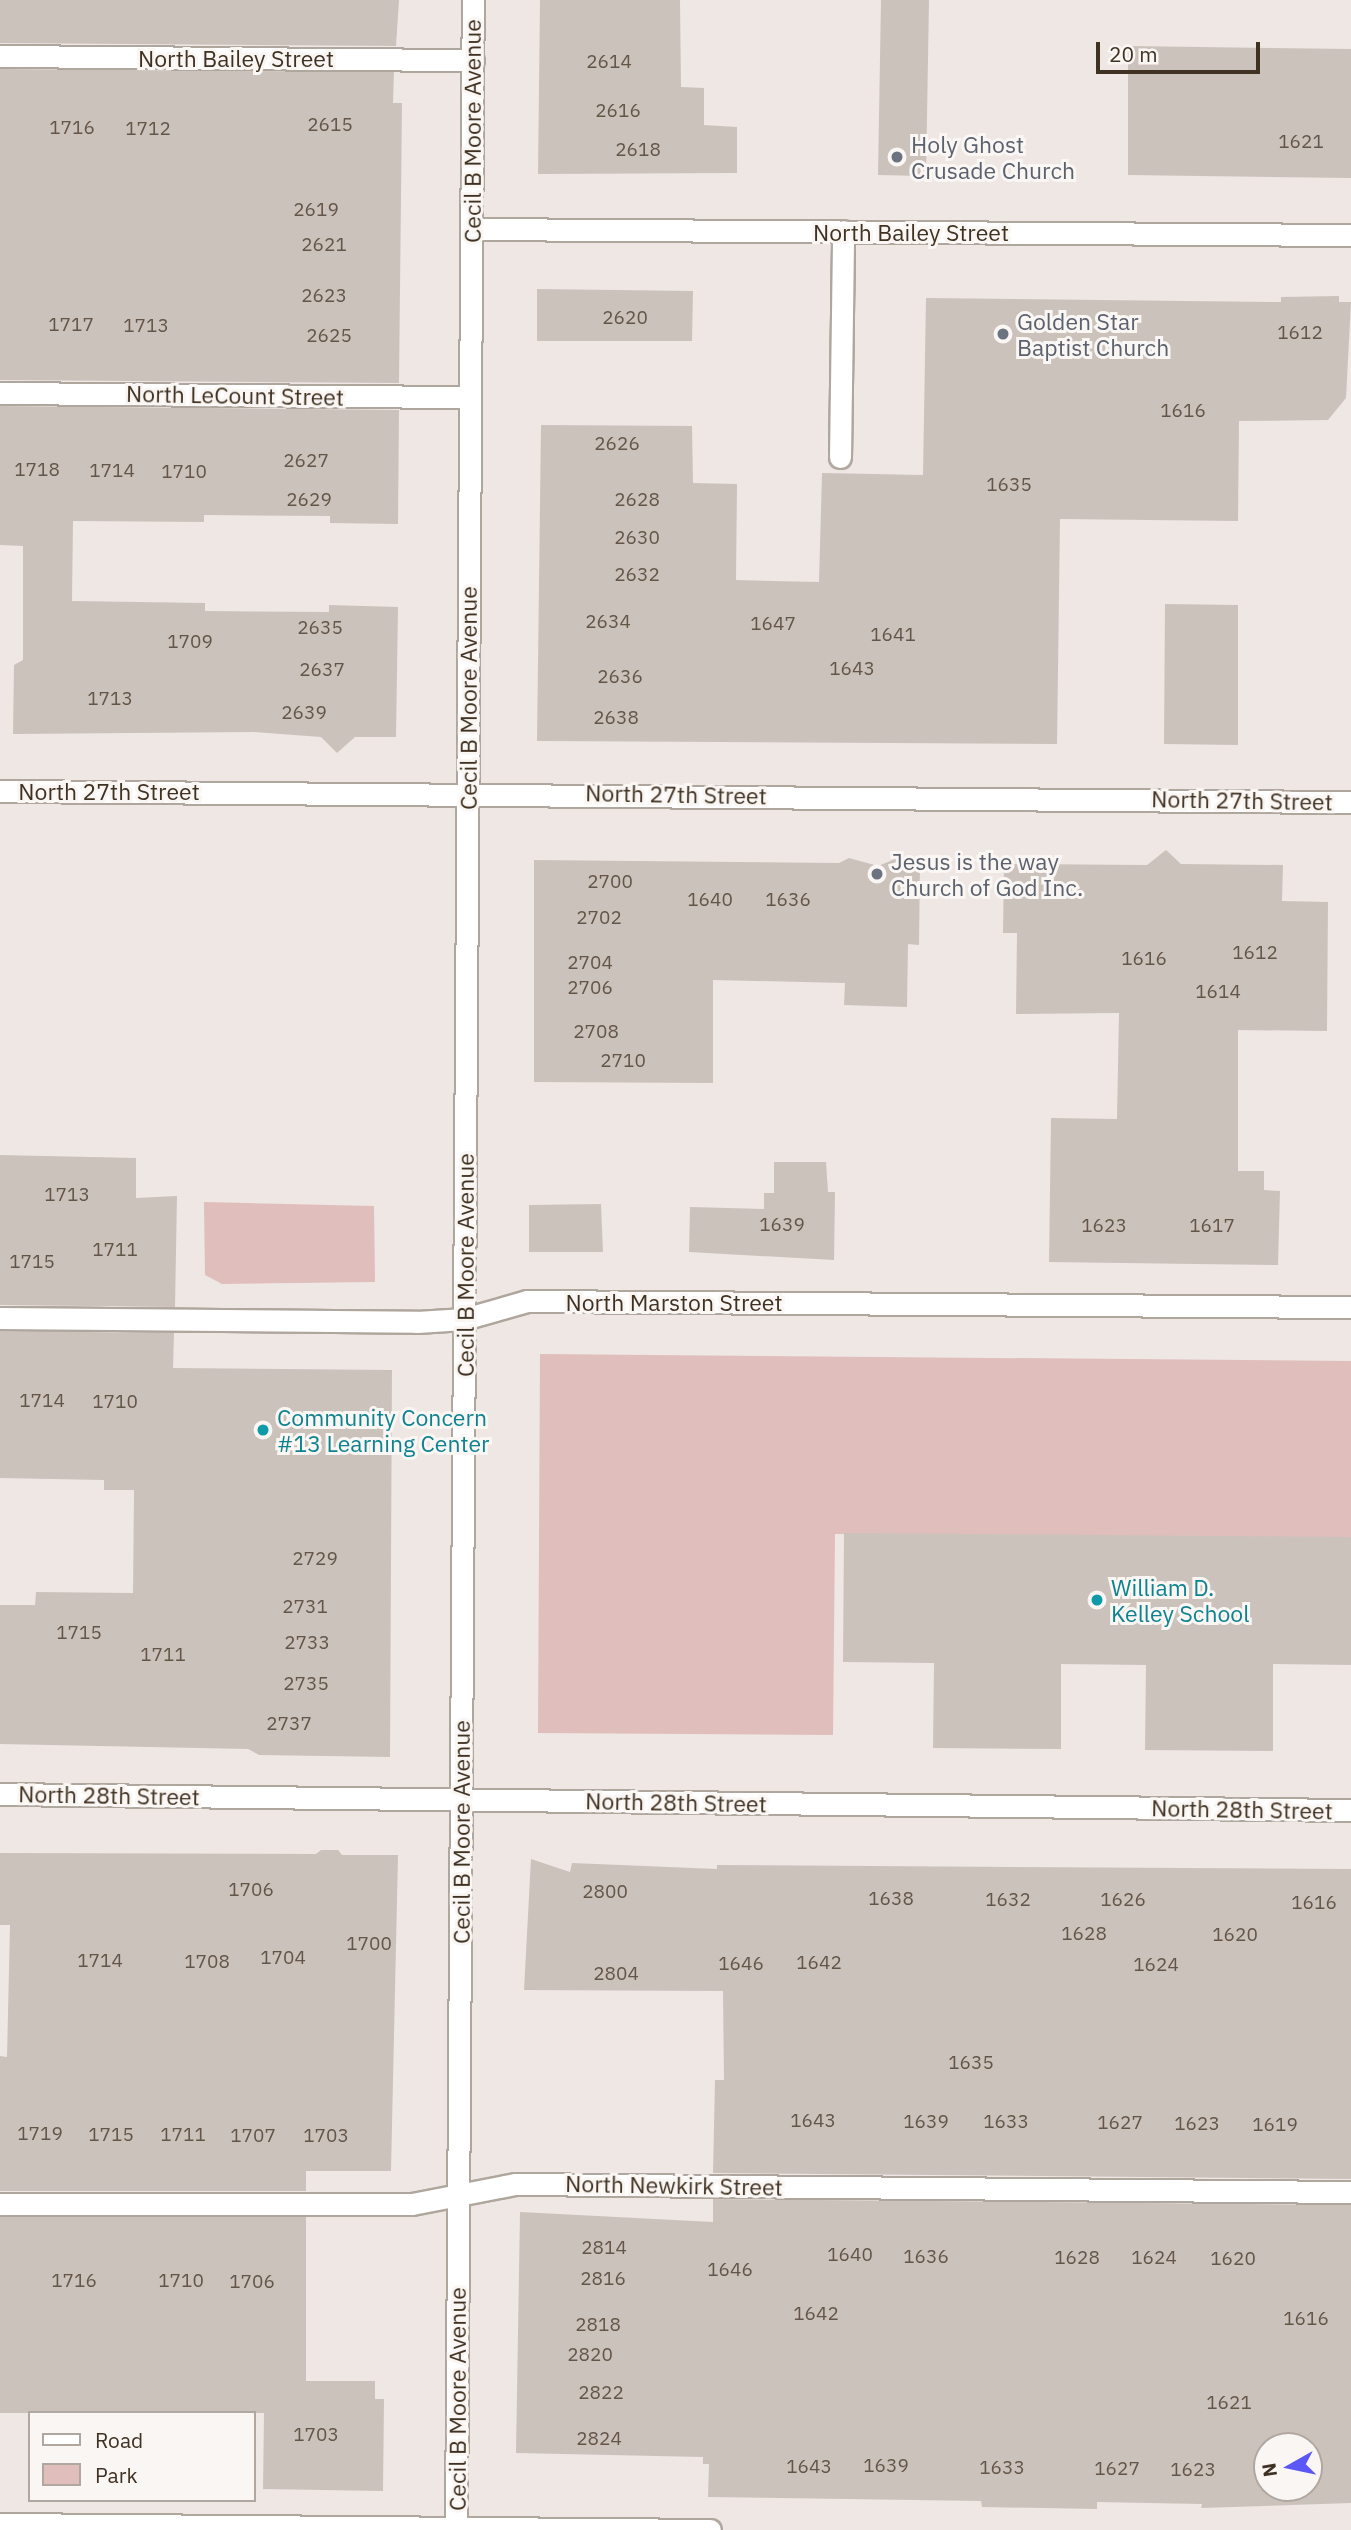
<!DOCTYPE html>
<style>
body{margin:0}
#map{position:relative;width:1351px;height:2530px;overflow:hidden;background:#eee7e4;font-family:"IBM Plex Sans",sans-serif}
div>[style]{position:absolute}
.green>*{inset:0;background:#e0bebc}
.building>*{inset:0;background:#ccc2bc}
.roads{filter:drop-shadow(2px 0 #afa69e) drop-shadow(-2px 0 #afa69e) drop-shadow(0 2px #afa69e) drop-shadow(0 -2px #afa69e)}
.service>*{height:21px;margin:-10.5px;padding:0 10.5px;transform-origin:10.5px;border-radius:10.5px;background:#fff}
.minor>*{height:21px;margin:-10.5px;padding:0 10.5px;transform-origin:10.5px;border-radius:10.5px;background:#fff}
.tertiary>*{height:21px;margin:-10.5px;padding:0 10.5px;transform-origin:10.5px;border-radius:10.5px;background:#fff}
.dots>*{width:19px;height:19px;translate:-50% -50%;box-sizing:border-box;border:4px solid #faf6f4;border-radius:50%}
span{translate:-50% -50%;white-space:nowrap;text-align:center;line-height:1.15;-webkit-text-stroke:6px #faf6f4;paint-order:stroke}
.number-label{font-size:19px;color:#635648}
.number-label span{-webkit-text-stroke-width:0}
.street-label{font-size:23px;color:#403222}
.worship-label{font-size:23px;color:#5b616d}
.left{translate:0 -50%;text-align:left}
.culture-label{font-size:23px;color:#0d838f}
.legend{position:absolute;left:28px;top:2411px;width:228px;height:91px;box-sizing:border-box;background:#faf6f4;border:2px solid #b0a8a0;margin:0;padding:9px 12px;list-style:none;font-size:21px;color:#403222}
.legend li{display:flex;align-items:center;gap:14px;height:35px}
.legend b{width:35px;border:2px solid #b0a8a0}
.north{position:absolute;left:1253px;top:2432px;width:70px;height:70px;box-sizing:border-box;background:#faf6f4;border:2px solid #b0a8a0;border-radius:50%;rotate:261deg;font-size:19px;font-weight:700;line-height:28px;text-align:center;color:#403222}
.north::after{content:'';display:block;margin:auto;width:24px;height:32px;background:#5c58f8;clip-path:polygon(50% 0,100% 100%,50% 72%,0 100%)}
.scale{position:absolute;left:1096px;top:42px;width:164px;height:32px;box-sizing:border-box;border:4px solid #403222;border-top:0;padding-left:9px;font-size:21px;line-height:24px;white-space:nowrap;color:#403222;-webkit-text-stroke:5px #faf6f4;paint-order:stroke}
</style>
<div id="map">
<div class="green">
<div style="clip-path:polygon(204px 1202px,374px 1206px,375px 1282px,222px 1284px,205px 1275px)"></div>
<div style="clip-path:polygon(540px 1354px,1351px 1361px,1351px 1538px,835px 1534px,833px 1735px,538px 1733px)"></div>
</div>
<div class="building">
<div style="clip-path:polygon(0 0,399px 0,396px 46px,0 43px)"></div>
<div style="clip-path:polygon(540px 0,680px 0,681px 87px,704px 88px,704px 125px,737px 127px,737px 173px,538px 174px)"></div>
<div style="clip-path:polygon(881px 0,929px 0,926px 176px,878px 175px)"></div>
<div style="clip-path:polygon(1128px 46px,1351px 49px,1351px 178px,1128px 175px)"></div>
<div style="clip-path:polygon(0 69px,394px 72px,393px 103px,402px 103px,399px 383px,0 380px)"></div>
<div style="clip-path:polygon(537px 289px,693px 291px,692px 341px,537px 341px)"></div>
<div style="clip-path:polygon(1339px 296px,1339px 302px,1351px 302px,1346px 398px,1328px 420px,1239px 421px,1238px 521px,1060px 519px,1057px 744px,537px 741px,541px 425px,692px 426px,693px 483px,737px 484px,736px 580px,819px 582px,822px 473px,923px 475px,926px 298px,1281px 302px,1281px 297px)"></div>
<div style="clip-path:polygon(0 406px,399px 410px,398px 524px,330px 523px,330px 516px,204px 515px,204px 522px,73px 521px,72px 601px,205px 603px,205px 611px,329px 612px,329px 605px,398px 607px,396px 737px,355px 737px,337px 753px,321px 737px,253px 732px,13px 734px,14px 665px,23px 660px,23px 546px,0 545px)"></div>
<div style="clip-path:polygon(1165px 604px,1238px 605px,1238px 745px,1164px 744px)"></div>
<div style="clip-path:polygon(1166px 850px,1181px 864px,1283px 865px,1282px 901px,1328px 902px,1327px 1031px,1238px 1030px,1238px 1171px,1264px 1171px,1264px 1190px,1280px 1191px,1278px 1265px,1049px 1262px,1051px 1118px,1117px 1119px,1119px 1013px,1016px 1014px,1017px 933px,1003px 933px,1004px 864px,1147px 865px)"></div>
<div style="clip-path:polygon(849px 858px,878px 866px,895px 859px,920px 863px,919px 945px,908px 944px,907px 1007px,844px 1005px,845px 983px,713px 980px,713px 1083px,534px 1082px,534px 860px,839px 863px)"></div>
<div style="clip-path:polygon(0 1155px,136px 1158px,136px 1198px,177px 1196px,175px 1307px,0 1305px)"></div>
<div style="clip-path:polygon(774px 1162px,826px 1162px,828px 1192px,835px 1192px,834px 1260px,689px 1252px,690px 1207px,764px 1209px,764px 1193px,774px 1193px)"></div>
<div style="clip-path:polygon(601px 1204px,603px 1252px,529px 1252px,529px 1205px)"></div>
<div style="clip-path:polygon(0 1331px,174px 1333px,173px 1368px,392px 1370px,390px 1757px,259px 1755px,248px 1749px,0 1744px,0 1605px,35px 1605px,36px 1592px,133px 1593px,134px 1490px,104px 1490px,104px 1480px,0 1478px)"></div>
<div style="clip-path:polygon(844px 1533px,1351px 1537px,1351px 1665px,1273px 1664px,1273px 1751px,1145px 1750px,1146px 1665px,1061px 1664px,1061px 1749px,933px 1748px,934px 1663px,843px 1662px)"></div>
<div style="clip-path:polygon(321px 1850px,338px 1850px,342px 1855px,398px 1855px,391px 2171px,306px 2171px,306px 2191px,0 2191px,0 2056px,7px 2057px,10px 1925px,0 1925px,0 1853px,316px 1854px)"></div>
<div style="clip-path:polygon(531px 1859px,570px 1872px,572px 1863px,717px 1869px,717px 1865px,1351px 1869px,1351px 2179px,713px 2173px,715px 2080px,724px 2080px,723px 1991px,524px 1990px)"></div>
<div style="clip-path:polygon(evenodd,713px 2199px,1351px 2205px,1351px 2503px,1201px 2508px,1202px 2504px,1097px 2502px,1097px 2509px,982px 2507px,981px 2501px,708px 2497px,709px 2464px,703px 2464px,703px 2457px,516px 2453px,520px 2212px,713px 2222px,713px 2199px,1267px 2446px,1309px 2446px,1309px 2488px,1267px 2488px,1267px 2446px)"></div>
<div style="clip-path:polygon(0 2217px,306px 2217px,306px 2381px,375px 2381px,375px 2399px,384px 2399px,383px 2491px,263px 2489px,264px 2413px,0 2413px)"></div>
</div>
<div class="roads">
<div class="service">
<div style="left:840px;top:457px;width:226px;rotate:-89.2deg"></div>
</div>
<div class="minor">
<div style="left:0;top:56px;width:473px;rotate:0.5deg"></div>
<div style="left:472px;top:229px;width:879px;rotate:0.39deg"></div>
<div style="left:0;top:393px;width:470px;rotate:0.5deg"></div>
<div style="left:0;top:791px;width:1351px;rotate:0.47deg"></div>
<div style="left:0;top:1318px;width:417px;rotate:0.5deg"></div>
<div style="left:417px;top:1322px;width:47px;rotate:-3.7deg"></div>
<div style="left:464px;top:1319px;width:66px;rotate:-15.9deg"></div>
<div style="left:527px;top:1301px;width:824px;rotate:0.42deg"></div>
<div style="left:0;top:1794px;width:1351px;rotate:0.68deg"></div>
<div style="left:0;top:2204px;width:412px"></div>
<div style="left:412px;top:2204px;width:105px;rotate:-11deg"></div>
<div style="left:515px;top:2184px;width:836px;rotate:0.55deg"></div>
<div style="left:0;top:2524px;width:710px;rotate:0.48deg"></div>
</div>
<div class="tertiary">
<div style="left:456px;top:2530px;width:2530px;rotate:-89.62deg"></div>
</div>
</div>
<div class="dots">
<div style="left:897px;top:157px;background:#6b7280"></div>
<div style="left:1003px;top:334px;background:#6b7280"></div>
<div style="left:877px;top:874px;background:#6b7280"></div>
<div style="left:263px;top:1430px;background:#0f9aa8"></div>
<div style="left:1097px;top:1600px;background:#0f9aa8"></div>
</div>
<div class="number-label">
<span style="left:609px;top:62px">2614</span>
<span style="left:618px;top:111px">2616</span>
<span style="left:330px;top:125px">2615</span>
<span style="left:72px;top:128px">1716</span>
<span style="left:148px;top:129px">1712</span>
<span style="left:1301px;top:142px">1621</span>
<span style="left:638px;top:150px">2618</span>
<span style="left:316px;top:210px">2619</span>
<span style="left:324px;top:245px">2621</span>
<span style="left:324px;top:296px">2623</span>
<span style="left:625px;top:318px">2620</span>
<span style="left:71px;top:325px">1717</span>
<span style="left:146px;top:326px">1713</span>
<span style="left:1300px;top:333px">1612</span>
<span style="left:329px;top:336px">2625</span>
<span style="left:1183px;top:411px">1616</span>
<span style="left:617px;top:444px">2626</span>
<span style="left:306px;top:461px">2627</span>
<span style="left:37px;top:470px">1718</span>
<span style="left:112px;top:471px">1714</span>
<span style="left:184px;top:472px">1710</span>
<span style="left:1009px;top:485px">1635</span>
<span style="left:309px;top:500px">2629</span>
<span style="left:637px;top:500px">2628</span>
<span style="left:637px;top:538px">2630</span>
<span style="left:637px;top:575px">2632</span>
<span style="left:608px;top:622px">2634</span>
<span style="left:773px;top:624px">1647</span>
<span style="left:320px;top:628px">2635</span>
<span style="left:893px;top:635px">1641</span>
<span style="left:190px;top:642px">1709</span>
<span style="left:852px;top:669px">1643</span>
<span style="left:322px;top:670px">2637</span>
<span style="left:620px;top:677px">2636</span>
<span style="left:110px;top:699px">1713</span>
<span style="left:304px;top:713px">2639</span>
<span style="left:616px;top:718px">2638</span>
<span style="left:610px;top:882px">2700</span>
<span style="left:710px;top:900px">1640</span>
<span style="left:788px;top:900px">1636</span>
<span style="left:599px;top:918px">2702</span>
<span style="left:1255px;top:953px">1612</span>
<span style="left:1144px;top:959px">1616</span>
<span style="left:590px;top:963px">2704</span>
<span style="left:590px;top:988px">2706</span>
<span style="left:1218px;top:992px">1614</span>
<span style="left:596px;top:1032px">2708</span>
<span style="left:623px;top:1061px">2710</span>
<span style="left:67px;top:1195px">1713</span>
<span style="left:782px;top:1225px">1639</span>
<span style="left:1104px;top:1226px">1623</span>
<span style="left:1212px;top:1226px">1617</span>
<span style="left:115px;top:1250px">1711</span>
<span style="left:32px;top:1262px">1715</span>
<span style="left:42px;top:1401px">1714</span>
<span style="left:115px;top:1402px">1710</span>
<span style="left:315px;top:1559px">2729</span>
<span style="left:305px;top:1607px">2731</span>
<span style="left:79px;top:1633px">1715</span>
<span style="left:307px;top:1643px">2733</span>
<span style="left:163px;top:1655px">1711</span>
<span style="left:306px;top:1684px">2735</span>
<span style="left:289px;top:1724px">2737</span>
<span style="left:251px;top:1890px">1706</span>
<span style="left:605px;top:1892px">2800</span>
<span style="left:891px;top:1899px">1638</span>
<span style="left:1008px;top:1900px">1632</span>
<span style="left:1123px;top:1900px">1626</span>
<span style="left:1314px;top:1903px">1616</span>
<span style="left:1084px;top:1934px">1628</span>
<span style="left:1235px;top:1935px">1620</span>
<span style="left:369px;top:1944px">1700</span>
<span style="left:283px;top:1958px">1704</span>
<span style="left:100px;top:1961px">1714</span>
<span style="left:207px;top:1962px">1708</span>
<span style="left:819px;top:1963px">1642</span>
<span style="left:741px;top:1964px">1646</span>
<span style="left:1156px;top:1965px">1624</span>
<span style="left:616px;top:1974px">2804</span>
<span style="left:971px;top:2063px">1635</span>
<span style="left:813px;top:2121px">1643</span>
<span style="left:926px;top:2122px">1639</span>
<span style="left:1006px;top:2122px">1633</span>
<span style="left:1120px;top:2123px">1627</span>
<span style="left:1197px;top:2124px">1623</span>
<span style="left:1275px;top:2125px">1619</span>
<span style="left:40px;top:2134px">1719</span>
<span style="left:111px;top:2135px">1715</span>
<span style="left:183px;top:2135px">1711</span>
<span style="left:253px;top:2136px">1707</span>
<span style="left:326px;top:2136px">1703</span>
<span style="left:604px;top:2248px">2814</span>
<span style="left:850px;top:2255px">1640</span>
<span style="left:926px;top:2257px">1636</span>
<span style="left:1077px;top:2258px">1628</span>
<span style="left:1154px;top:2258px">1624</span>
<span style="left:1233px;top:2259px">1620</span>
<span style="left:730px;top:2270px">1646</span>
<span style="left:603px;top:2279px">2816</span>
<span style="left:74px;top:2281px">1716</span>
<span style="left:181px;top:2281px">1710</span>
<span style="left:252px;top:2282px">1706</span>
<span style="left:816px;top:2314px">1642</span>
<span style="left:1306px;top:2319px">1616</span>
<span style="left:598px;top:2325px">2818</span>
<span style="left:590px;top:2355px">2820</span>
<span style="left:601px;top:2393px">2822</span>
<span style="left:1229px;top:2403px">1621</span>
<span style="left:316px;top:2435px">1703</span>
<span style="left:599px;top:2439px">2824</span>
<span style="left:886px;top:2466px">1639</span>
<span style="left:809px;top:2467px">1643</span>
<span style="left:1002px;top:2468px">1633</span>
<span style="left:1117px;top:2469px">1627</span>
<span style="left:1193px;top:2470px">1623</span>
</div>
<div class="street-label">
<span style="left:236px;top:58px">North Bailey Street</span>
<span style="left:472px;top:131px;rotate:-90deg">Cecil B Moore Avenue</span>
<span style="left:911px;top:232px">North Bailey Street</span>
<span style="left:235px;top:395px;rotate:1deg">North LeCount Street</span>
<span style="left:468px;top:698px;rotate:-90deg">Cecil B Moore Avenue</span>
<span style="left:109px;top:791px">North 27th Street</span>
<span style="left:676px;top:794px;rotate:1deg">North 27th Street</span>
<span style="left:1242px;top:800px;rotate:1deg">North 27th Street</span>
<span style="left:465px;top:1265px;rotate:-90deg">Cecil B Moore Avenue</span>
<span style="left:674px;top:1302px">North Marston Street</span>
<span style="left:109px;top:1795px;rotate:1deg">North 28th Street</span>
<span style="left:676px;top:1802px;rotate:1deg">North 28th Street</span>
<span style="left:1242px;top:1809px;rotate:1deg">North 28th Street</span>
<span style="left:461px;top:1832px;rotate:-90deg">Cecil B Moore Avenue</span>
<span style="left:674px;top:2185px;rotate:1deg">North Newkirk Street</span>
<span style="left:457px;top:2399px;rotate:-90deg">Cecil B Moore Avenue</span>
</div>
<div class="worship-label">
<span class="left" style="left:911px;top:157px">Holy Ghost<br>Crusade Church</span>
<span class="left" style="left:1017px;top:334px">Golden Star<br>Baptist Church</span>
<span class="left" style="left:891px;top:874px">Jesus is the way<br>Church of God Inc.</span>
</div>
<div class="culture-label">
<span class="left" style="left:277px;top:1430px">Community Concern<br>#13 Learning Center</span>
<span class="left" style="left:1111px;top:1600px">William D.<br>Kelley School</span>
</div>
<ul class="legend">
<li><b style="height:9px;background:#fff"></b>Road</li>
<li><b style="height:19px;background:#e0bebc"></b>Park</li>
</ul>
<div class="north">N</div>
<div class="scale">20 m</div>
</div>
